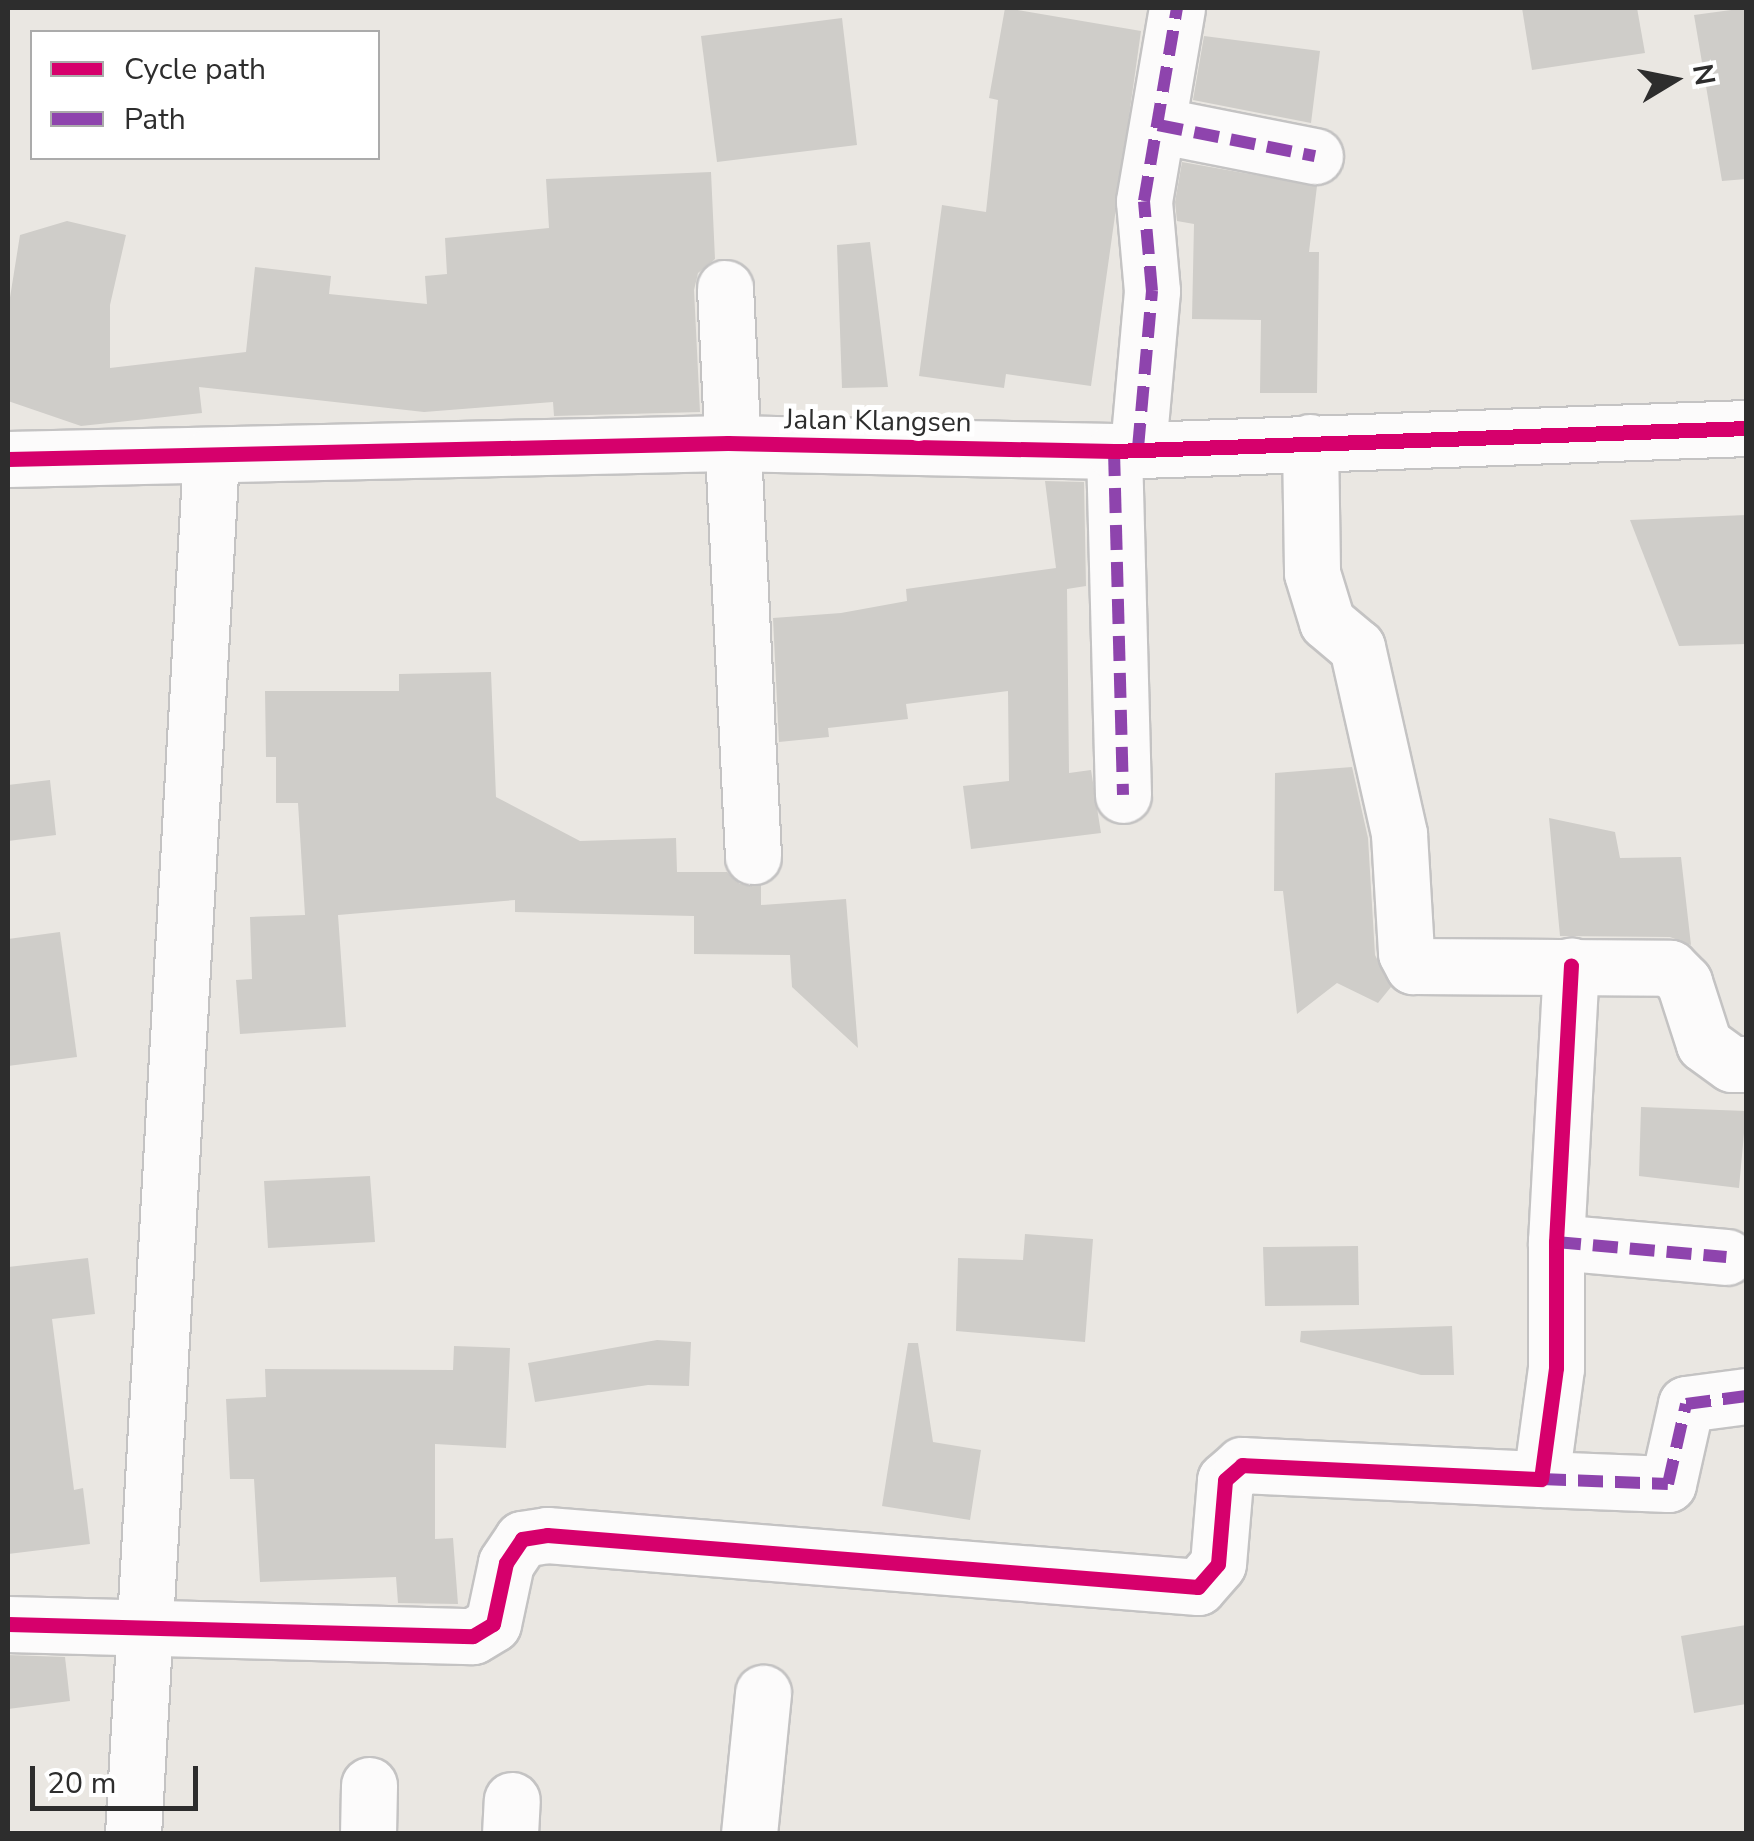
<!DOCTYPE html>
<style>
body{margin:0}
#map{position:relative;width:1754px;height:1841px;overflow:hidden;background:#eae7e2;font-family:"Nunito Sans",sans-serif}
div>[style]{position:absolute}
.building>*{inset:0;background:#cfcdc9}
.roads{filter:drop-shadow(2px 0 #c4c3c3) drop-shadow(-2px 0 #c4c3c3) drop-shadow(0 2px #c4c3c3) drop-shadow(0 -2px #c4c3c3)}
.minor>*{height:55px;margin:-27.5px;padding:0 27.5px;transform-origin:27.5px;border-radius:27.5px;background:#fcfbfb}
.quiet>*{height:12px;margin-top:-6px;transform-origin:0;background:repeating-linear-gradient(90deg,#8e44ad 0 25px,transparent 0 37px)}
.cycleway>*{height:15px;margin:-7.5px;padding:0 7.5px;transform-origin:7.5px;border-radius:7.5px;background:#d6006c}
span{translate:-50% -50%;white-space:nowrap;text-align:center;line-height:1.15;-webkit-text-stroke:10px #fff;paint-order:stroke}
.street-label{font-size:28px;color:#2d2d2d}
.frame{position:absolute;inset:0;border:10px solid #2d2d2d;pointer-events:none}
.legend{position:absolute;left:30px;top:30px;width:350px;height:130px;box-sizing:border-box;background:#fff;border:2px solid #ababab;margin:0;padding:12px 18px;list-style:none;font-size:30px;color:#2d2d2d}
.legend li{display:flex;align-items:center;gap:20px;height:50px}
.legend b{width:50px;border:2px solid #ababab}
.north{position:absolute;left:1624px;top:30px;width:100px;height:100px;-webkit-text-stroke:8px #fff;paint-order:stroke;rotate:80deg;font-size:28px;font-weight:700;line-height:40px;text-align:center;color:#2d2d2d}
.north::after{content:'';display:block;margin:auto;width:35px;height:45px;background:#2d2d2d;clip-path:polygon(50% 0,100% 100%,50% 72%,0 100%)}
.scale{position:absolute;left:30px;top:1766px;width:168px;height:45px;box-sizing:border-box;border:5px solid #2d2d2d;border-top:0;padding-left:12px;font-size:30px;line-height:35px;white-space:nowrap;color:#2d2d2d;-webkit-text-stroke:8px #fff;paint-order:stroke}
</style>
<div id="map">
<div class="building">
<div style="clip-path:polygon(1005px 8px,1141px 31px,1091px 386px,1006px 374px,1004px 388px,919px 376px,942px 205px,986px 212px,998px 100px,989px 98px)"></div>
<div style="clip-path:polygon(1522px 8px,1637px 8px,1645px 53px,1532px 70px)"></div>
<div style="clip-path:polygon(1746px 8px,1746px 179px,1722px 181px,1694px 15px)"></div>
<div style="clip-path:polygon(842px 18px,857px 145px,717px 162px,701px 36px)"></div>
<div style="clip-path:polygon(1204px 36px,1320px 51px,1311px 123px,1193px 100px)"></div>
<div style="clip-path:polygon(1182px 162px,1317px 186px,1309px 252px,1319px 252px,1317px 393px,1260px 393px,1261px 320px,1192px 319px,1194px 224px,1177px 221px,1175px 202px)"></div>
<div style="clip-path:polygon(711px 172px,715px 259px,698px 273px,694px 290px,700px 412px,554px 416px,553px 402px,424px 412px,199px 387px,202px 413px,81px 426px,8px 401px,8px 310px,20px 235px,67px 221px,126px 235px,110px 305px,110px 368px,246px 352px,255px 267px,331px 276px,329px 294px,427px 304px,425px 276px,447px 274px,445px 238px,549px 228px,546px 179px)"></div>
<div style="clip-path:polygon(870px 242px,888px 387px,842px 388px,837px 245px)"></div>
<div style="clip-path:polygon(1045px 481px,1084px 482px,1086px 586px,1067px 589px,1069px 773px,1091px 770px,1101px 833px,971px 849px,963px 786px,1009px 781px,1008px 691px,906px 704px,908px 719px,828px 728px,829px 737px,779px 742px,773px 618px,841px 613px,907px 601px,906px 589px,1056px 568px)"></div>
<div style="clip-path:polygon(1746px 515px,1746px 644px,1679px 646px,1630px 520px)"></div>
<div style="clip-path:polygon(491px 672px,496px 797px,580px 841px,676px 838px,677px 872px,727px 872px,740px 884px,761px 885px,761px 905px,846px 899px,858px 1048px,792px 987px,790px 955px,694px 954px,694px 916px,515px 912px,515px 900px,338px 915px,346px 1027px,240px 1034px,236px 980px,252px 979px,250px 917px,305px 915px,298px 803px,276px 803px,276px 757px,266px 757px,265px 691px,399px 691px,399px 674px)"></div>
<div style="clip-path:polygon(1352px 767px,1368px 838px,1375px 955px,1391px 987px,1378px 1003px,1337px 983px,1297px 1014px,1283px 891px,1274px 891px,1275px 773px)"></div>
<div style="clip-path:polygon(50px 780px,56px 835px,8px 841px,8px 785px)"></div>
<div style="clip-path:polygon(1549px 818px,1615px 832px,1620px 858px,1681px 857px,1691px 945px,1670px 937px,1560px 936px)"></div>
<div style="clip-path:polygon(60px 932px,77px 1057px,8px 1066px,8px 939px)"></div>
<div style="clip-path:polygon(1641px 1107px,1746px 1111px,1739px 1188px,1639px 1176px)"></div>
<div style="clip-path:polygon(370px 1176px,375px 1242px,268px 1248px,264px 1181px)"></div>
<div style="clip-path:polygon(1025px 1234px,1093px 1239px,1085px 1342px,956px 1331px,958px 1258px,1023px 1260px)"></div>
<div style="clip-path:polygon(1358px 1246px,1359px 1305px,1265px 1306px,1263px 1247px)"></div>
<div style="clip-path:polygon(88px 1258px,95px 1314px,52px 1319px,74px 1490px,83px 1488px,90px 1544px,8px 1554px,8px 1267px)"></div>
<div style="clip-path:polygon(1452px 1326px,1454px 1375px,1421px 1375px,1300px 1342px,1301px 1331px)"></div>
<div style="clip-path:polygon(657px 1340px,691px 1342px,689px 1386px,648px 1385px,535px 1402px,528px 1363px)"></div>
<div style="clip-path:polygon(908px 1343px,918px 1343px,933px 1442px,981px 1450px,970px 1520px,882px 1506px)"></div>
<div style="clip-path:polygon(454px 1346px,510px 1348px,506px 1448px,435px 1444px,435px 1539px,453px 1538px,458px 1604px,398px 1603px,396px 1577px,260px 1582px,254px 1479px,230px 1479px,226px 1399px,266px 1397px,265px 1369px,453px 1370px)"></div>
<div style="clip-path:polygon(1746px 1625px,1746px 1704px,1694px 1713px,1681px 1636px)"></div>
<div style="clip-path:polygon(8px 1655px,65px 1657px,70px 1701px,8px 1709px)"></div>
</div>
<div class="roads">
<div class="minor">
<div style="left:1158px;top:125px;width:160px;rotate:11.2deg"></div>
<div style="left:725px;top:288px;width:569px;rotate:87.18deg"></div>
<div style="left:1310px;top:442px;width:131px;rotate:89.1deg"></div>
<div style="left:1312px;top:573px;width:51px;rotate:73deg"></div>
<div style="left:1327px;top:622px;width:39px;rotate:40deg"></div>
<div style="left:1357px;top:647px;width:192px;rotate:77.3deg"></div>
<div style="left:1399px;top:834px;width:119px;rotate:86.6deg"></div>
<div style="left:1406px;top:953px;width:15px;rotate:62deg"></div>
<div style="left:1413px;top:966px;width:257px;rotate:0.4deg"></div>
<div style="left:1670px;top:968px;width:20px;rotate:45deg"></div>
<div style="left:1684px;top:982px;width:65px;rotate:72.1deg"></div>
<div style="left:1704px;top:1044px;width:34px;rotate:36deg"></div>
<div style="left:1732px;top:1064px;width:14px"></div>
<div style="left:1138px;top:448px;width:158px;rotate:-84.9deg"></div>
<div style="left:1152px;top:291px;width:90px;rotate:-95.1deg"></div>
<div style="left:1144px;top:201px;width:196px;rotate:-80.3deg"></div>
<div style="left:1114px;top:451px;width:344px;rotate:88.5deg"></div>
<div style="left:8px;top:459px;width:720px;rotate:-1.27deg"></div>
<div style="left:728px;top:443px;width:386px;rotate:1.2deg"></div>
<div style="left:1114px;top:451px;width:632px;rotate:-2.08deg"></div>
<div style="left:1556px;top:1242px;width:171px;rotate:5deg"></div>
<div style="left:1541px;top:1479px;width:127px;rotate:2.3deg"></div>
<div style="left:1668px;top:1484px;width:82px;rotate:-77.3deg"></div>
<div style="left:1686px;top:1404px;width:61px;rotate:-7.6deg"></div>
<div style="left:8px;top:1624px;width:465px;rotate:1.5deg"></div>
<div style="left:473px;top:1636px;width:23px;rotate:-31deg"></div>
<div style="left:493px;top:1624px;width:62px;rotate:-78deg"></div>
<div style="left:506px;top:1563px;width:29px;rotate:-56deg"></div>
<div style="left:522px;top:1539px;width:25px;rotate:-9deg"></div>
<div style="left:547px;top:1535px;width:653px;rotate:4.57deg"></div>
<div style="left:1198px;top:1587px;width:30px;rotate:-49deg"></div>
<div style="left:1218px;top:1564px;width:84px;rotate:-85.2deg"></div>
<div style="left:1225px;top:1480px;width:23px;rotate:-41deg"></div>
<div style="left:1242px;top:1465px;width:299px;rotate:2.7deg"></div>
<div style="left:1541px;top:1479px;width:112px;rotate:-82.3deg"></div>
<div style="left:1556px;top:1368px;width:126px;rotate:-90deg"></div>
<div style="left:1556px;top:1242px;width:277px;rotate:-86.9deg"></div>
<div style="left:133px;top:1834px;width:1381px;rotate:-86.76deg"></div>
<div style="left:368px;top:1834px;width:49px;rotate:-88.8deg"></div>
<div style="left:510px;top:1834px;width:34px;rotate:-87deg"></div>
<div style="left:749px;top:1834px;width:142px;rotate:-84.3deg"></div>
</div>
</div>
<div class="quiet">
<div style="left:1158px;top:125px;width:160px;rotate:11.2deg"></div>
<div style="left:1138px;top:448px;width:158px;rotate:-84.9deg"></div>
<div style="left:1152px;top:291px;width:90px;rotate:-95.1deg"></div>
<div style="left:1144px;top:201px;width:196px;rotate:-80.3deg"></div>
<div style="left:1114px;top:451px;width:344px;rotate:88.5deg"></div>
<div style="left:1556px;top:1242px;width:171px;rotate:5deg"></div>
<div style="left:1541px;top:1479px;width:127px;rotate:2.3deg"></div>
<div style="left:1668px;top:1484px;width:82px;rotate:-77.3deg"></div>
<div style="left:1686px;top:1404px;width:61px;rotate:-7.6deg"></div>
</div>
<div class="cycleway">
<div style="left:8px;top:459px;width:720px;rotate:-1.27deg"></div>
<div style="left:728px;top:443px;width:386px;rotate:1.2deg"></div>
<div style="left:1114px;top:451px;width:632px;rotate:-2.08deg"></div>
<div style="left:8px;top:1624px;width:465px;rotate:1.5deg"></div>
<div style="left:473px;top:1636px;width:23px;rotate:-31deg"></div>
<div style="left:493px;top:1624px;width:62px;rotate:-78deg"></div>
<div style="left:506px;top:1563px;width:29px;rotate:-56deg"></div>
<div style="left:522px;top:1539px;width:25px;rotate:-9deg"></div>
<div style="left:547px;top:1535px;width:653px;rotate:4.57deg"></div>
<div style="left:1198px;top:1587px;width:30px;rotate:-49deg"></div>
<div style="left:1218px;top:1564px;width:84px;rotate:-85.2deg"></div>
<div style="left:1225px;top:1480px;width:23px;rotate:-41deg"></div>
<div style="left:1242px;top:1465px;width:299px;rotate:2.7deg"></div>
<div style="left:1541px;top:1479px;width:112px;rotate:-82.3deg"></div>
<div style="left:1556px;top:1368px;width:126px;rotate:-90deg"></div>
<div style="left:1556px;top:1242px;width:277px;rotate:-86.9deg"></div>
</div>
<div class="street-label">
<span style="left:878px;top:421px;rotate:1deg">Jalan Klangsen</span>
</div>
<div class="frame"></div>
<ul class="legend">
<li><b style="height:12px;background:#d6006c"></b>Cycle path</li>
<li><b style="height:12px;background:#8e44ad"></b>Path</li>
</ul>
<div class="north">N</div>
<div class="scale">20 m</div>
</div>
